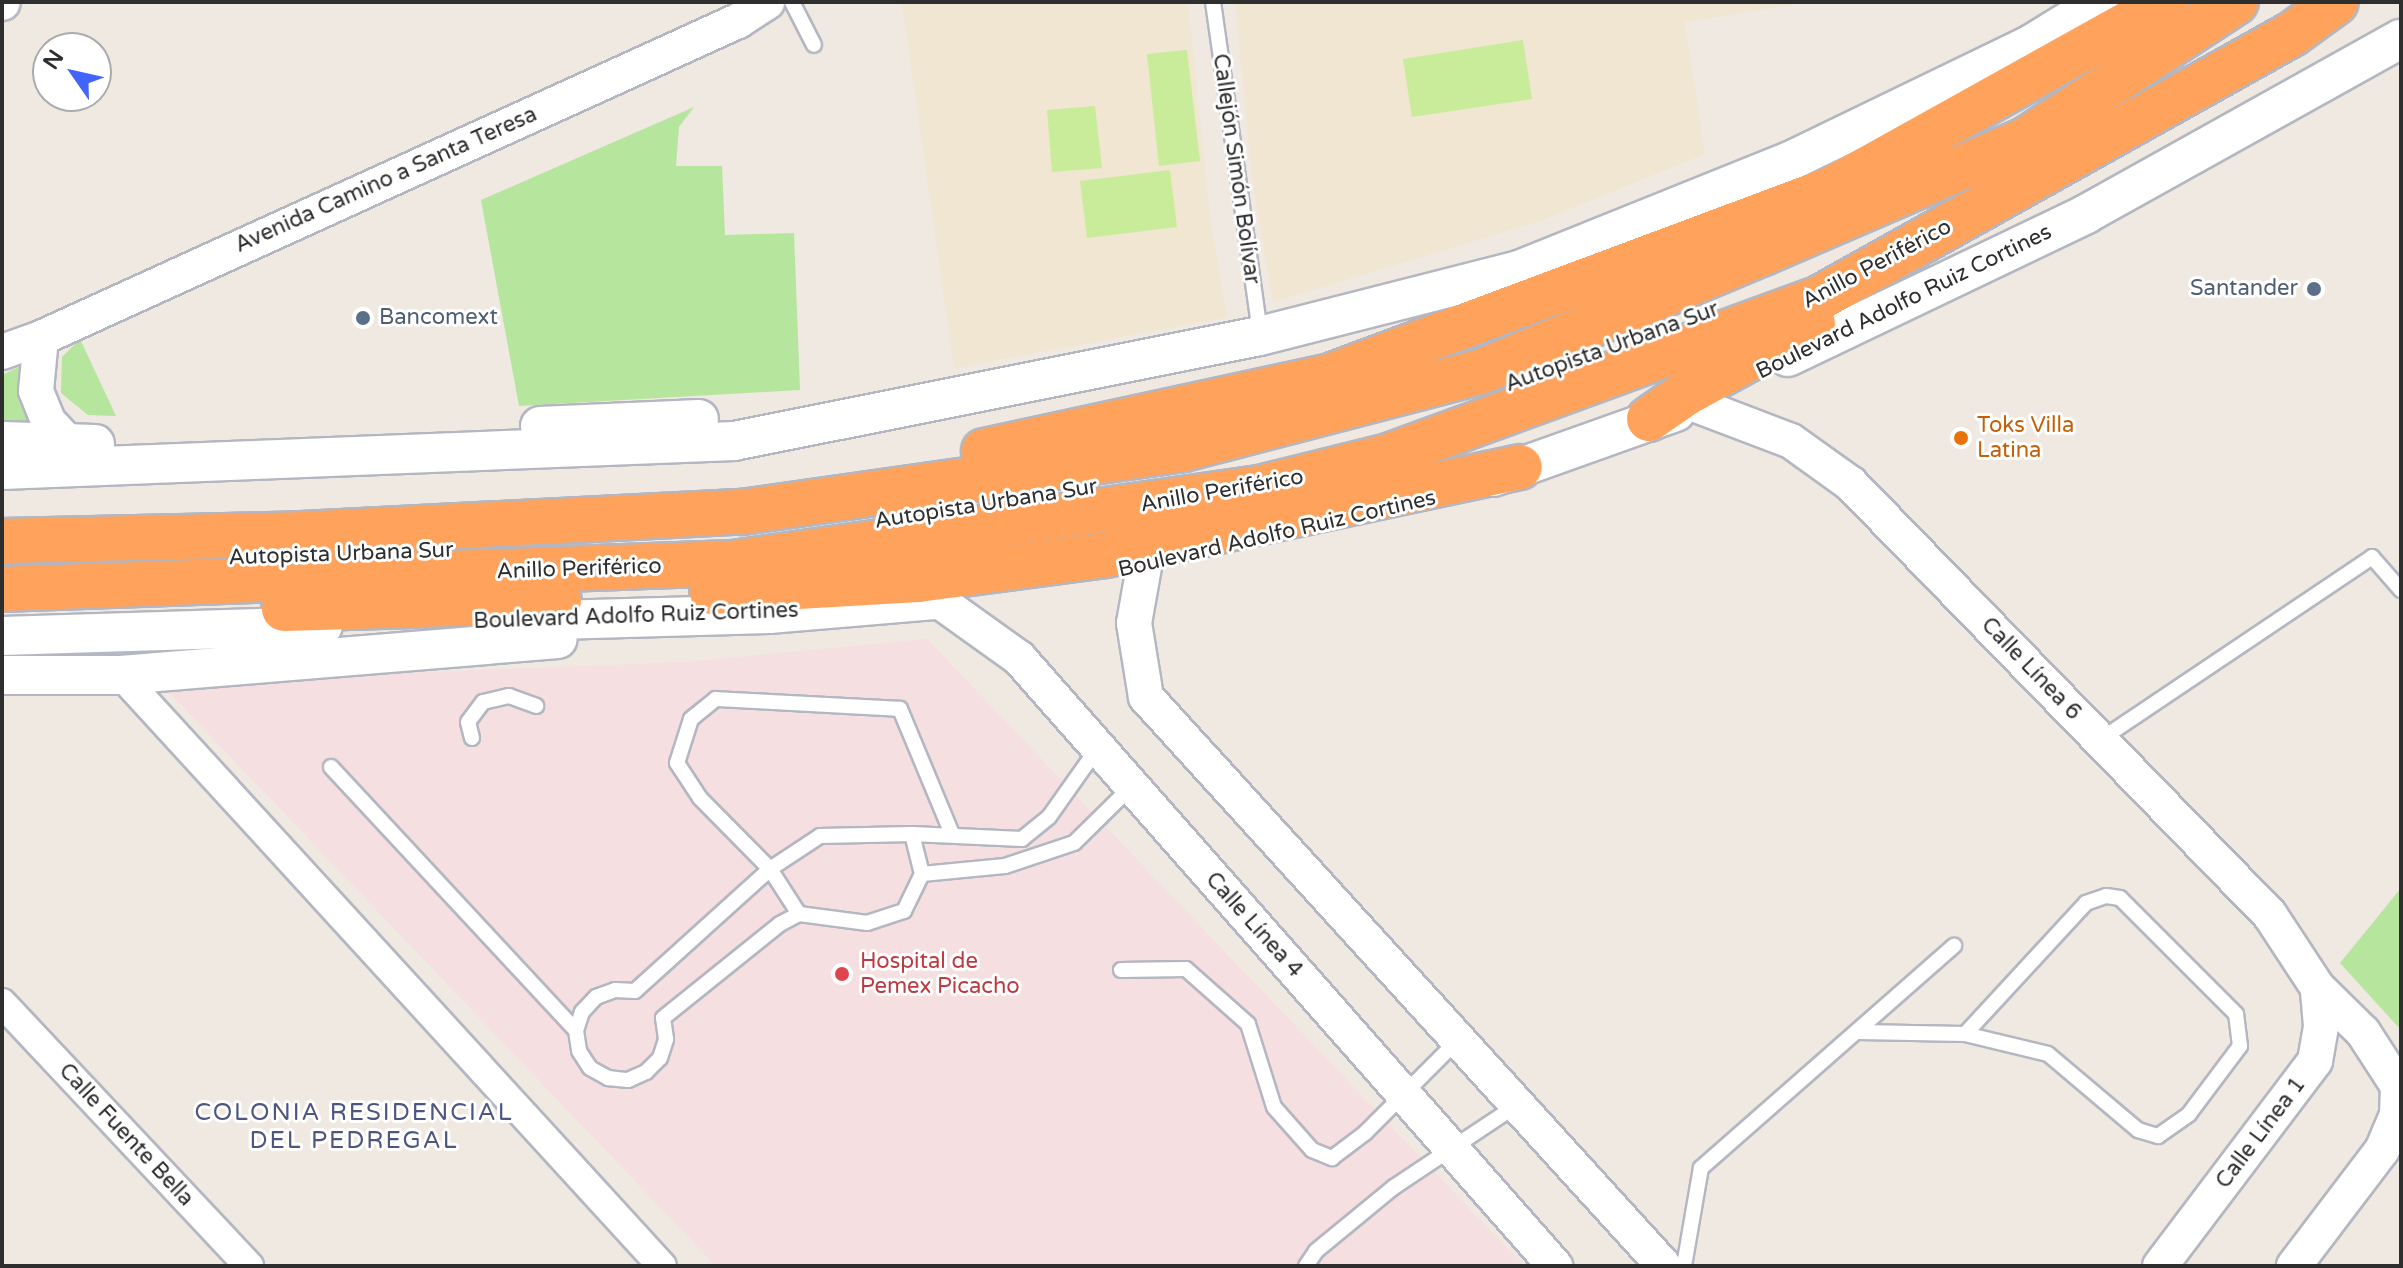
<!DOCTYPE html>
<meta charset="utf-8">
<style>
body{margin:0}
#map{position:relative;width:2403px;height:1268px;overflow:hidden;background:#efe9e1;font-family:"Varela Round",sans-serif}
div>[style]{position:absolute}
.education>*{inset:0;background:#f0e6d1}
.medical>*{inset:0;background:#f5dfe0}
.green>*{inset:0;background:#b6e59e}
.pitch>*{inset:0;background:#c9ec9a}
.roads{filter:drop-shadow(2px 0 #b4b7c1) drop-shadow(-2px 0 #b4b7c1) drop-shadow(0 2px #b4b7c1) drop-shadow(0 -2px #b4b7c1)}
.service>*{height:14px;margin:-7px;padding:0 7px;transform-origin:7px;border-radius:7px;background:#fff}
.minor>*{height:28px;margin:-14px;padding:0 14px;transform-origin:14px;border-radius:14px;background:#fff}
.tertiary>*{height:34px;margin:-17px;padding:0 17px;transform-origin:17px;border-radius:17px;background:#fff}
.secondary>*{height:38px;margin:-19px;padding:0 19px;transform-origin:19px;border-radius:19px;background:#fff}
.motorway>*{height:44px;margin:-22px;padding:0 22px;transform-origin:22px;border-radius:22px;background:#ffa35c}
.dots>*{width:22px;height:22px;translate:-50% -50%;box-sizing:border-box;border:4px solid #fff;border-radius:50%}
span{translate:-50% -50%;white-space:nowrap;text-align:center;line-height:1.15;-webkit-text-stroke:6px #fff;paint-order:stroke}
.street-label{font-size:22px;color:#2e2e2e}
.service-label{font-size:22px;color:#4e5e75}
.right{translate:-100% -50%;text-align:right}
.left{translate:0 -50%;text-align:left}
.food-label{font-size:22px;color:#c56008}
.health-label{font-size:22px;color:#be3a42}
.neighbourhood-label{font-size:24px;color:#4d5680;letter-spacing:2px}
.frame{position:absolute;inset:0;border:4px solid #2e2e2e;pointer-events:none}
.north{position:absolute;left:32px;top:32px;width:80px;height:80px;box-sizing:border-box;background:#fff;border:2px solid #ababab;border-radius:50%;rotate:304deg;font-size:22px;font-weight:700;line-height:32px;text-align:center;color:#2e2e2e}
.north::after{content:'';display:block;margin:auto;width:28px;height:36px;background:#4264fb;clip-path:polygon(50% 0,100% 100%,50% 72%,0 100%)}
</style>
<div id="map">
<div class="education">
<div style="clip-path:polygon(902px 2px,1188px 2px,1210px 215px,1227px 317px,954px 368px)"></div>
<div style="clip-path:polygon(1235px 2px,1805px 2px,1685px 22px,1705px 154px,1540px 221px,1273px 302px,1252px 178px)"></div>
</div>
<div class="medical">
<div style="clip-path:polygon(927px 639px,1524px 1266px,716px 1266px,159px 682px,687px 662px)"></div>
</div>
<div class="green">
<div style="clip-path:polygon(694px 107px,679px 127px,676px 166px,722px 166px,725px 235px,794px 233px,800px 390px,519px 406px,481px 200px)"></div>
<div style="clip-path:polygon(80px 339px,116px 416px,88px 415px,61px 393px,62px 357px)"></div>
<div style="clip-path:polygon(21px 366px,18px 400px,33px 431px,2px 425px,2px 375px)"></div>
<div style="clip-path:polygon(2401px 888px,2401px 1030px,2340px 963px)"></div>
</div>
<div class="pitch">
<div style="clip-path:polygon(1523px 40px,1532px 99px,1412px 117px,1403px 59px)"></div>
<div style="clip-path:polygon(1187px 50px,1200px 161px,1159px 166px,1147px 54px)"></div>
<div style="clip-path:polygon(1095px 106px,1102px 168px,1052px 172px,1047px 110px)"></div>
<div style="clip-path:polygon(1170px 170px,1177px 227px,1087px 238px,1080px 181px)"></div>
</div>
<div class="roads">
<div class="service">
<div style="left:792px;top:2px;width:48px;rotate:62.9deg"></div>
<div style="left:1213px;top:2px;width:335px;rotate:81.9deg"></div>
<div style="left:472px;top:738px;width:16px;rotate:-104deg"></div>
<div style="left:468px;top:722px;width:25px;rotate:-53deg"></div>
<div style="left:483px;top:702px;width:27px;rotate:-13deg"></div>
<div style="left:509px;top:696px;width:29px;rotate:20deg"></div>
<div style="left:2100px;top:740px;width:328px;rotate:-33.9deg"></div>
<div style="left:2372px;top:557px;width:44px;rotate:48.7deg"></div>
<div style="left:1097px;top:749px;width:83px;rotate:125.2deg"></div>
<div style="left:1049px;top:817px;width:35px;rotate:141deg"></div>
<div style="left:1022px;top:839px;width:110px;rotate:-177.4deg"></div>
<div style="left:912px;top:834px;width:41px;rotate:76deg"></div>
<div style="left:922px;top:874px;width:83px;rotate:-5.5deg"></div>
<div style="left:1005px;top:866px;width:73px;rotate:-18.4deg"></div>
<div style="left:1074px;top:843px;width:80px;rotate:-44.5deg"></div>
<div style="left:331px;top:767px;width:360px;rotate:47.1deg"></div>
<div style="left:912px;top:834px;width:92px;rotate:178.8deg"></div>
<div style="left:820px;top:836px;width:60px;rotate:146.6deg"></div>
<div style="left:770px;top:869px;width:182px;rotate:137.9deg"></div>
<div style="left:635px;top:991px;width:20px;rotate:-177deg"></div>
<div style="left:615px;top:990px;width:20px;rotate:160deg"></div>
<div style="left:596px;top:997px;width:21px;rotate:133deg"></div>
<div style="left:582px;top:1012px;width:20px;rotate:108deg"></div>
<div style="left:576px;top:1031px;width:20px;rotate:81deg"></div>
<div style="left:579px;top:1051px;width:20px;rotate:57deg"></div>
<div style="left:590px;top:1068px;width:21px;rotate:29deg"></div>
<div style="left:608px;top:1078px;width:20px;rotate:6deg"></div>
<div style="left:628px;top:1080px;width:20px;rotate:-24deg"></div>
<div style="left:646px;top:1072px;width:20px;rotate:-45deg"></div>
<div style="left:660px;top:1058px;width:20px;rotate:-72deg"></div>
<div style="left:666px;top:1039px;width:21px;rotate:-98deg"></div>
<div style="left:663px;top:1018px;width:150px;rotate:-38.8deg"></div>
<div style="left:780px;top:924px;width:21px;rotate:-28deg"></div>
<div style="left:799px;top:914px;width:69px;rotate:7.5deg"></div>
<div style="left:867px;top:923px;width:39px;rotate:-18deg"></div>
<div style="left:904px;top:911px;width:41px;rotate:-64.1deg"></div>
<div style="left:799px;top:914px;width:54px;rotate:-122.8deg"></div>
<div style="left:770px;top:869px;width:100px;rotate:-134.6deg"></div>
<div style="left:700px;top:798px;width:42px;rotate:-123.3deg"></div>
<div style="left:677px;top:763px;width:46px;rotate:-72.3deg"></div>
<div style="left:691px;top:719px;width:32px;rotate:-39deg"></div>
<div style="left:716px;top:699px;width:184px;rotate:3.1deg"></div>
<div style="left:900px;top:709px;width:135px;rotate:67.4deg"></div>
<div style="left:1121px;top:970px;width:65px;rotate:-0.9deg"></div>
<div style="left:1186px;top:969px;width:83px;rotate:41.6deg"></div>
<div style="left:1248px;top:1024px;width:87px;rotate:72.6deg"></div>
<div style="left:1274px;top:1107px;width:57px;rotate:48.5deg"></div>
<div style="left:1312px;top:1150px;width:22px;rotate:22deg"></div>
<div style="left:1332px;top:1158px;width:41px;rotate:-37.1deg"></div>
<div style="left:1365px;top:1133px;width:132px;rotate:-45deg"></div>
<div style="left:1859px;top:1032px;width:106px;rotate:1.1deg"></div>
<div style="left:1965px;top:1034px;width:85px;rotate:13.5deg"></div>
<div style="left:2048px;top:1054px;width:118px;rotate:40.2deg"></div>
<div style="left:2138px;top:1130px;width:21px;rotate:17deg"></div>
<div style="left:2158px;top:1136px;width:38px;rotate:-35deg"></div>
<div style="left:2189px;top:1114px;width:85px;rotate:-53.1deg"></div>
<div style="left:2240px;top:1046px;width:32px;rotate:-97deg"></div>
<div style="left:2236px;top:1014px;width:164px;rotate:-135deg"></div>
<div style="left:2120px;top:898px;width:14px;rotate:-172deg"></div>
<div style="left:2106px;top:896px;width:21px;rotate:161deg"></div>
<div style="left:2086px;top:903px;width:178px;rotate:132.7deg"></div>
<div style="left:1306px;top:1266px;width:18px;rotate:-56deg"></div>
<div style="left:1316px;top:1251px;width:101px;rotate:-39.4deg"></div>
<div style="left:1394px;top:1187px;width:148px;rotate:-33.7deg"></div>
<div style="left:1684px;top:1266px;width:99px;rotate:-80.2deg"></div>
<div style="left:1701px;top:1168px;width:337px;rotate:-41.3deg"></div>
</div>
<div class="minor">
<div style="left:121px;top:675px;width:801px;rotate:47.53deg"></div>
<div style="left:2px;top:1003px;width:361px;rotate:46.8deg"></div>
</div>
<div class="tertiary">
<div style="left:2px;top:3px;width:1px;rotate:-45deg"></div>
<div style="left:41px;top:338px;width:53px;rotate:95.4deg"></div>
<div style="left:36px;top:391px;width:32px;rotate:68deg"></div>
<div style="left:48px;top:421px;width:33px;rotate:47deg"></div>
<div style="left:2px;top:352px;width:41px;rotate:-19.7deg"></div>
<div style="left:41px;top:338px;width:766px;rotate:-24.46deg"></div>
<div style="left:738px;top:21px;width:35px;rotate:-33deg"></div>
<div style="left:1699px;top:406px;width:98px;rotate:20.8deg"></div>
<div style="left:1791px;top:441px;width:74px;rotate:35.6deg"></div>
<div style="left:1851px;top:484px;width:601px;rotate:45.81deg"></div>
<div style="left:2270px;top:915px;width:87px;rotate:56.7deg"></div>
<div style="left:2318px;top:988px;width:63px;rotate:44.4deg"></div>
<div style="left:2363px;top:1032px;width:64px;rotate:57.1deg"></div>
<div style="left:2398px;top:1086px;width:29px;rotate:92deg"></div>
<div style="left:2397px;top:1115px;width:38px;rotate:113deg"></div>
<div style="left:2382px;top:1150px;width:146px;rotate:127.2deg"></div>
<div style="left:1144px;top:567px;width:57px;rotate:100.1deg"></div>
<div style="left:1134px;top:623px;width:75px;rotate:80.8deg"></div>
<div style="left:1146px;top:697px;width:769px;rotate:47.69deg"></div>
<div style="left:938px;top:600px;width:100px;rotate:35.6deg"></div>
<div style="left:1019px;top:658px;width:811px;rotate:48.6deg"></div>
<div style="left:2160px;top:1266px;width:257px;rotate:-52.9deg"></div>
<div style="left:2315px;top:1061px;width:36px;rotate:-80deg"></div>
<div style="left:2321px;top:1026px;width:38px;rotate:-95deg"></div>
</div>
<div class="secondary">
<div style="left:1788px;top:357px;width:331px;rotate:-25.6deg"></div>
<div style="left:2086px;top:214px;width:360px;rotate:-29.1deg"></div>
<div style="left:540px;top:426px;width:159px;rotate:-2.5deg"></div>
<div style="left:2px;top:441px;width:93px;rotate:1.8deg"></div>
<div style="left:2px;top:470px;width:733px;rotate:-2.27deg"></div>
<div style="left:734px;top:441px;width:536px;rotate:-11.29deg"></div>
<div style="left:1260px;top:336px;width:267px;rotate:-14.3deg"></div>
<div style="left:1519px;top:270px;width:290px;rotate:-21.9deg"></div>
<div style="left:1788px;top:162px;width:269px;rotate:-25.8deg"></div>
<div style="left:2030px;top:45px;width:82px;rotate:-31.6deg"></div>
<div style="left:1493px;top:477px;width:194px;rotate:-19.6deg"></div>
<div style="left:521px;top:621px;width:248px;rotate:-1.6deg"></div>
<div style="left:769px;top:614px;width:166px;rotate:-4.8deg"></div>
<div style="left:2px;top:636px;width:321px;rotate:-1.8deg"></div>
<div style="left:2px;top:675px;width:119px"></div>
<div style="left:121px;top:675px;width:438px;rotate:-4.7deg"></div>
</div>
<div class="motorway">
<div style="left:1649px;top:419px;width:44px;rotate:-34.8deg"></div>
<div style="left:1685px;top:394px;width:146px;rotate:-28.7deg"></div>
<div style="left:984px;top:451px;width:354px;rotate:-12.2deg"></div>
<div style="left:1330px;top:376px;width:535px;rotate:-20.47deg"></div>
<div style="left:1831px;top:189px;width:385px;rotate:-29.1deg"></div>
<div style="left:2px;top:541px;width:299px;rotate:-1.3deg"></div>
<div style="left:301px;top:534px;width:442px;rotate:-2.9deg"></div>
<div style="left:742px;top:512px;width:446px;rotate:-8.1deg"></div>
<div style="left:1184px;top:449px;width:306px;rotate:-14.6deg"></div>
<div style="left:1480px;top:372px;width:307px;rotate:-22.8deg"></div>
<div style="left:1763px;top:253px;width:285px;rotate:-23.3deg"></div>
<div style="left:2025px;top:140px;width:252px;rotate:-33.2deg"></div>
<div style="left:2px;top:589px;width:730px;rotate:-2.04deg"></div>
<div style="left:732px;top:563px;width:532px;rotate:-8.1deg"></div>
<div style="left:1259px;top:488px;width:133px;rotate:-13.9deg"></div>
<div style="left:1388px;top:456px;width:458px;rotate:-20.1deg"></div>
<div style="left:1818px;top:299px;width:543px;rotate:-29.21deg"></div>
<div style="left:2292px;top:34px;width:54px;rotate:-36deg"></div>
<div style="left:712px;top:592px;width:206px;rotate:-3.3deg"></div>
<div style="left:918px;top:580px;width:190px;rotate:-7.6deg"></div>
<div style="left:1106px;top:555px;width:423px;rotate:-12deg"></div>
<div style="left:284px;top:609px;width:275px;rotate:-1.7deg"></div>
</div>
</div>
<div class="dots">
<div style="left:2314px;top:289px;background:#5c6f8a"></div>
<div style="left:363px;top:318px;background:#5c6f8a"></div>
<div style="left:1961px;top:438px;background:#e8710a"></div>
<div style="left:842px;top:974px;background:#e0444e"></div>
</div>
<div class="street-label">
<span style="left:1236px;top:169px;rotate:82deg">Callejón Simón Bolívar</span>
<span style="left:386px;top:180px;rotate:-24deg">Avenida Camino a Santa Teresa</span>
<span style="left:1877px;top:264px;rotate:-28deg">Anillo Periférico</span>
<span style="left:1904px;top:302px;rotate:-26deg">Boulevard Adolfo Ruiz Cortines</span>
<span style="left:1612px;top:347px;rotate:-20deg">Autopista Urbana Sur</span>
<span style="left:1222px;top:491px;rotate:-10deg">Anillo Periférico</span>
<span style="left:986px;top:504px;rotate:-9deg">Autopista Urbana Sur</span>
<span style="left:1277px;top:534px;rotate:-13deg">Boulevard Adolfo Ruiz Cortines</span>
<span style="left:341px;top:554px;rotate:-2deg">Autopista Urbana Sur</span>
<span style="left:579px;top:569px;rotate:-2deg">Anillo Periférico</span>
<span style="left:636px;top:616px;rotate:-2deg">Boulevard Adolfo Ruiz Cortines</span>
<span style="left:2031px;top:669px;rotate:46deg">Calle Línea 6</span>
<span style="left:1254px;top:925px;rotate:48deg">Calle Línea 4</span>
<span style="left:2261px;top:1133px;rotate:-53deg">Calle Línea 1</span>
<span style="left:126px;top:1135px;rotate:47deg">Calle Fuente Bella</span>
</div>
<div class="service-label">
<span class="right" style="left:2298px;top:289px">Santander</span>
<span class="left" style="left:379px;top:318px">Bancomext</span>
</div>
<div class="food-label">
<span class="left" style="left:1977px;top:438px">Toks Villa<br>Latina</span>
</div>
<div class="health-label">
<span class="left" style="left:860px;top:974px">Hospital de<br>Pemex Picacho</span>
</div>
<div class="neighbourhood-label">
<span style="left:354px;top:1127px">COLONIA RESIDENCIAL<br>DEL PEDREGAL</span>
</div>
<div class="frame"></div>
<div class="north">N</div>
</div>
